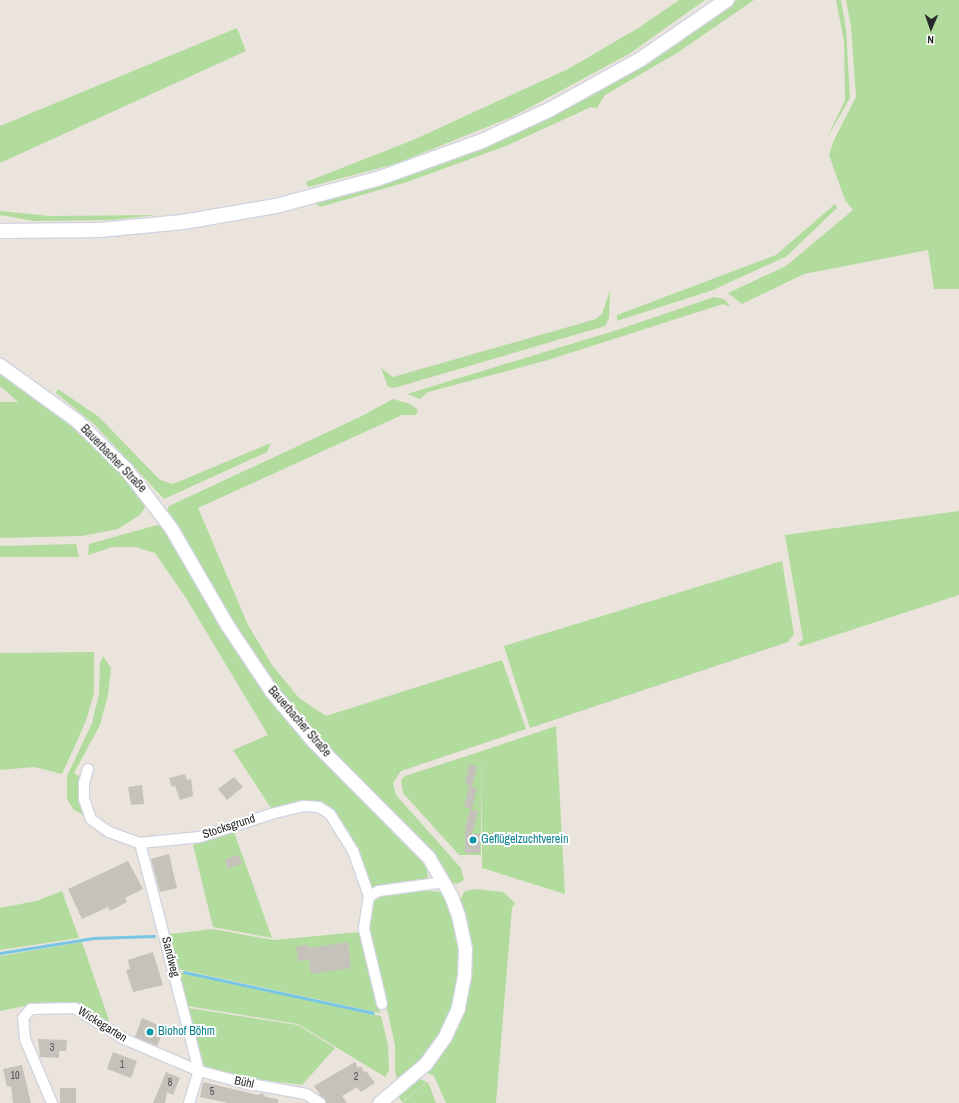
<!DOCTYPE html>
<meta charset="utf-8">
<style>
body{margin:0}
#map{position:relative;width:959px;height:1103px;overflow:hidden;background:#eae4dc;font-family:"Archivo Narrow",sans-serif}
div>[style]{position:absolute}
.green>*{inset:0;background:#b2dc9d}
.stream>*{height:3px;margin:-1.5px;padding:0 1.5px;transform-origin:1.5px;border-radius:1.5px;background:#77c6e3}
.building>*{inset:0;background:#c5c1bb}
.roads{filter:drop-shadow(1px 0 #d1d4e0) drop-shadow(-1px 0 #d1d4e0) drop-shadow(0 1px #d1d4e0) drop-shadow(0 -1px #d1d4e0)}
.minor>*{height:10px;margin:-5px;padding:0 5px;transform-origin:5px;border-radius:5px;background:#fff}
.tertiary>*{height:13px;margin:-6.5px;padding:0 6.5px;transform-origin:6.5px;border-radius:6.5px;background:#fff}
.secondary>*{height:14px;margin:-7px;padding:0 7px;transform-origin:7px;border-radius:7px;background:#fff}
.dots>*{width:11px;height:11px;translate:-50% -50%;box-sizing:border-box;border:2px solid #fff;border-radius:50%}
span{translate:-50% -50%;white-space:nowrap;text-align:center;line-height:1.15;-webkit-text-stroke:4px #fff;paint-order:stroke}
.number-label{font-size:10px;color:#504f4e}
.number-label span{-webkit-text-stroke-width:0}
.street-label{font-size:12px;color:#292929}
.culture-label{font-size:12px;color:#0d838f}
.left{translate:0 -50%;text-align:left}
.north{position:absolute;left:911px;top:8px;width:40px;height:40px;-webkit-text-stroke:3px #fff;paint-order:stroke;rotate:182deg;font-size:11px;font-weight:700;line-height:16px;text-align:center;color:#292929}
.north::after{content:'';display:block;margin:auto;width:14px;height:18px;background:#292929;clip-path:polygon(50% 0,100% 100%,50% 72%,0 100%)}
</style>
<div id="map">
<div class="green">
<div style="clip-path:polygon(679px 0,705px 0,629px 54px,512px 117px,395px 164px,308px 187px,306px 182px,413px 140px,568px 69px,640px 27px)"></div>
<div style="clip-path:polygon(737px 0,754px 0,677px 53px,605px 95px,597px 108px,591px 107px,506px 146px,407px 182px,320px 207px,313px 202px,590px 95px,678px 44px)"></div>
<div style="clip-path:polygon(836px 0,841px 0,846px 28px,850px 98px,827px 138px,845px 100px,844px 41px)"></div>
<div style="clip-path:polygon(846px 0,959px 0,959px 289px,934px 289px,928px 250px,804px 274px,742px 304px,728px 293px,786px 266px,853px 210px,845px 200px,829px 155px,834px 140px,856px 97px,851px 27px)"></div>
<div style="clip-path:polygon(237px 28px,246px 51px,0 163px,0 126px)"></div>
<div style="clip-path:polygon(835px 204px,837px 208px,787px 256px,713px 290px,617px 321px,617px 315px,776px 255px)"></div>
<div style="clip-path:polygon(0 211px,49px 216px,157px 215px,111px 220px,34px 221px,0 215px)"></div>
<div style="clip-path:polygon(610px 290px,609px 318px,605px 326px,394px 388px,388px 387px,381px 368px,393px 377px,596px 319px,602px 314px)"></div>
<div style="clip-path:polygon(714px 297px,724px 299px,731px 307px,723px 304px,548px 360px,428px 392px,420px 399px,407px 394px,617px 330px)"></div>
<div style="clip-path:polygon(0 368px,84px 432px,144px 496px,145px 507px,140px 515px,118px 529px,82px 536px,0 538px,0 402px,18px 402px,0 386px)"></div>
<div style="clip-path:polygon(58px 389px,99px 417px,160px 480px,173px 484px,271px 443px,267px 452px,164px 499px,94px 424px,56px 393px)"></div>
<div style="clip-path:polygon(393px 399px,410px 404px,418px 410px,416px 415px,402px 415px,198px 508px,248px 625px,272px 665px,299px 698px,326px 716px,502px 660px,526px 729px,401px 771px,393px 783px,396px 795px,461px 868px,464px 880px,457px 884px,451px 882px,427px 848px,299px 717px,263px 669px,167px 511px,169px 506px,360px 417px)"></div>
<div style="clip-path:polygon(959px 511px,959px 595px,802px 646px,797px 645px,803px 639px,785px 535px)"></div>
<div style="clip-path:polygon(157px 525px,164px 526px,267px 696px,297px 732px,410px 846px,426px 866px,428px 877px,425px 881px,371px 891px,349px 832px,333px 810px,271px 808px,233px 750px,268px 735px,186px 598px,155px 553px,135px 547px,113px 547px,88px 555px,89px 544px)"></div>
<div style="clip-path:polygon(76px 544px,79px 557px,0 557px,0 546px)"></div>
<div style="clip-path:polygon(782px 561px,794px 634px,788px 642px,530px 728px,504px 646px)"></div>
<div style="clip-path:polygon(94px 652px,94px 693px,86px 721px,62px 774px,34px 767px,0 770px,0 653px)"></div>
<div style="clip-path:polygon(103px 656px,111px 668px,108px 695px,100px 725px,74px 773px,78px 776px,81px 773px,79px 783px,85px 816px,73px 809px,67px 799px,67px 776px,92px 723px,99px 694px,100px 663px)"></div>
<div style="clip-path:polygon(556px 726px,565px 894px,482px 868px,482px 751px)"></div>
<div style="clip-path:polygon(482px 751px,481px 855px,459px 855px,403px 793px,401px 780px,405px 776px)"></div>
<div style="clip-path:polygon(234px 832px,272px 938px,213px 927px,193px 845px)"></div>
<div style="clip-path:polygon(475px 889px,503px 892px,515px 903px,512px 908px,496px 1103px,446px 1103px,434px 1076px,423px 1071px,467px 995px,472px 952px,468px 921px,460px 899px,465px 891px)"></div>
<div style="clip-path:polygon(416px 890px,443px 892px,451px 910px,459px 938px,460px 975px,448px 1021px,421px 1061px,398px 1081px,395px 1072px,395px 1045px,368px 923px,372px 906px,378px 897px)"></div>
<div style="clip-path:polygon(62px 891px,79px 938px,0 950px,0 908px,36px 901px)"></div>
<div style="clip-path:polygon(213px 929px,273px 940px,360px 932px,380px 1013px,178px 969px,169px 934px)"></div>
<div style="clip-path:polygon(82px 942px,111px 1026px,70px 1004px,30px 1005px,0 1011px,0 956px)"></div>
<div style="clip-path:polygon(179px 972px,381px 1016px,388px 1045px,389px 1071px,385px 1077px,298px 1024px,188px 1006px)"></div>
<div style="clip-path:polygon(188px 1008px,298px 1025px,335px 1048px,302px 1085px,255px 1079px,204px 1067px)"></div>
<div style="clip-path:polygon(420px 1079px,427px 1082px,402px 1102px,396px 1093px)"></div>
<div style="clip-path:polygon(428px 1082px,436px 1103px,402px 1103px,421px 1087px)"></div>
</div>
<div class="stream">
<div style="left:0;top:953px;width:95px;rotate:-9.1deg"></div>
<div style="left:94px;top:938px;width:60px;rotate:-1.9deg"></div>
<div style="left:184px;top:972px;width:193px;rotate:12.2deg"></div>
</div>
<div class="building">
<div style="clip-path:polygon(469px 765px,477px 766px,472px 786px,465px 784px)"></div>
<div style="clip-path:polygon(185px 774px,187px 780px,191px 779px,193px 796px,180px 800px,175px 786px,172px 787px,169px 778px)"></div>
<div style="clip-path:polygon(234px 777px,243px 787px,227px 800px,218px 789px)"></div>
<div style="clip-path:polygon(142px 785px,144px 804px,131px 805px,128px 787px)"></div>
<div style="clip-path:polygon(469px 786px,477px 788px,472px 809px,464px 807px)"></div>
<div style="clip-path:polygon(470px 809px,478px 811px,472px 834px,480px 834px,480px 853px,465px 853px,465px 829px)"></div>
<div style="clip-path:polygon(169px 854px,177px 888px,160px 892px,151px 859px)"></div>
<div style="clip-path:polygon(239px 855px,242px 864px,227px 868px,225px 859px)"></div>
<div style="clip-path:polygon(128px 861px,143px 889px,125px 898px,127px 902px,110px 911px,108px 907px,82px 919px,68px 889px)"></div>
<div style="clip-path:polygon(348px 942px,351px 968px,311px 974px,309px 960px,298px 961px,296px 946px,308px 945px,309px 948px)"></div>
<div style="clip-path:polygon(153px 952px,163px 985px,133px 992px,126px 970px,130px 969px,128px 960px)"></div>
<div style="clip-path:polygon(142px 1018px,165px 1028px,157px 1046px,135px 1037px)"></div>
<div style="clip-path:polygon(38px 1039px,67px 1040px,66px 1051px,59px 1051px,59px 1058px,40px 1057px)"></div>
<div style="clip-path:polygon(113px 1052px,137px 1061px,131px 1078px,107px 1069px)"></div>
<div style="clip-path:polygon(355px 1062px,358px 1068px,361px 1066px,364px 1072px,366px 1071px,375px 1083px,361px 1092px,357px 1087px,342px 1096px,347px 1103px,326px 1103px,314px 1086px)"></div>
<div style="clip-path:polygon(22px 1065px,31px 1103px,13px 1103px,11px 1086px,7px 1087px,3px 1069px)"></div>
<div style="clip-path:polygon(166px 1072px,180px 1078px,173px 1095px,167px 1092px,165px 1103px,153px 1103px)"></div>
<div style="clip-path:polygon(203px 1082px,258px 1095px,262px 1093px,266px 1097px,278px 1099px,278px 1103px,228px 1103px,200px 1097px)"></div>
<div style="clip-path:polygon(60px 1088px,76px 1088px,76px 1103px,60px 1103px)"></div>
</div>
<div class="roads">
<div class="minor">
<div style="left:88px;top:769px;width:15px;rotate:106deg"></div>
<div style="left:84px;top:783px;width:16px;rotate:90deg"></div>
<div style="left:84px;top:799px;width:21px;rotate:71deg"></div>
<div style="left:91px;top:819px;width:22px;rotate:36deg"></div>
<div style="left:109px;top:832px;width:33px;rotate:20deg"></div>
<div style="left:140px;top:843px;width:60px;rotate:-5.7deg"></div>
<div style="left:200px;top:837px;width:75px;rotate:-17.9deg"></div>
<div style="left:271px;top:814px;width:34px;rotate:-14deg"></div>
<div style="left:304px;top:806px;width:15px;rotate:4deg"></div>
<div style="left:319px;top:807px;width:13px;rotate:32deg"></div>
<div style="left:330px;top:814px;width:44px;rotate:58.1deg"></div>
<div style="left:353px;top:851px;width:48px;rotate:70.4deg"></div>
<div style="left:369px;top:896px;width:33px;rotate:99deg"></div>
<div style="left:364px;top:929px;width:77px;rotate:76.5deg"></div>
<div style="left:140px;top:843px;width:236px;rotate:75.5deg"></div>
<div style="left:369px;top:896px;width:11px;rotate:-27deg"></div>
<div style="left:379px;top:891px;width:66px;rotate:-7.9deg"></div>
<div style="left:52px;top:1103px;width:69px;rotate:-112.9deg"></div>
<div style="left:25px;top:1039px;width:21px;rotate:-95deg"></div>
<div style="left:23px;top:1018px;width:12px;rotate:-48deg"></div>
<div style="left:31px;top:1009px;width:44px;rotate:-1.3deg"></div>
<div style="left:75px;top:1008px;width:58px;rotate:32.3deg"></div>
<div style="left:124px;top:1039px;width:82px;rotate:23.1deg"></div>
<div style="left:189px;top:1103px;width:34px;rotate:-73deg"></div>
<div style="left:199px;top:1071px;width:48px;rotate:14.6deg"></div>
<div style="left:245px;top:1083px;width:62px;rotate:10.2deg"></div>
<div style="left:306px;top:1094px;width:17px;rotate:33deg"></div>
</div>
<div class="tertiary">
<div style="left:0;top:365px;width:94px;rotate:35.9deg"></div>
<div style="left:76px;top:420px;width:70px;rotate:44.4deg"></div>
<div style="left:126px;top:469px;width:74px;rotate:52.7deg"></div>
<div style="left:171px;top:528px;width:112px;rotate:60deg"></div>
<div style="left:227px;top:625px;width:79px;rotate:56.3deg"></div>
<div style="left:271px;top:691px;width:67px;rotate:49.9deg"></div>
<div style="left:314px;top:742px;width:163px;rotate:45.2deg"></div>
<div style="left:429px;top:858px;width:44px;rotate:59.9deg"></div>
<div style="left:451px;top:896px;width:20px;rotate:70deg"></div>
<div style="left:458px;top:915px;width:35px;rotate:78deg"></div>
<div style="left:465px;top:949px;width:27px;rotate:92deg"></div>
<div style="left:464px;top:976px;width:33px;rotate:101deg"></div>
<div style="left:458px;top:1008px;width:33px;rotate:115deg"></div>
<div style="left:444px;top:1038px;width:32px;rotate:126deg"></div>
<div style="left:425px;top:1064px;width:60px;rotate:139.7deg"></div>
</div>
<div class="secondary">
<div style="left:0;top:231px;width:100px;rotate:-0.6deg"></div>
<div style="left:100px;top:230px;width:83px;rotate:-5.5deg"></div>
<div style="left:183px;top:222px;width:94px;rotate:-9.8deg"></div>
<div style="left:276px;top:206px;width:105px;rotate:-15deg"></div>
<div style="left:377px;top:179px;width:112px;rotate:-19.9deg"></div>
<div style="left:482px;top:141px;width:74px;rotate:-24.8deg"></div>
<div style="left:549px;top:110px;width:105px;rotate:-29deg"></div>
<div style="left:641px;top:59px;width:104px;rotate:-34.5deg"></div>
</div>
</div>
<div class="dots">
<div style="left:473px;top:840px;background:#0f9aa8"></div>
<div style="left:150px;top:1032px;background:#0f9aa8"></div>
</div>
<div class="number-label">
<span style="left:52px;top:1048px">3</span>
<span style="left:122px;top:1065px">1</span>
<span style="left:15px;top:1076px">10</span>
<span style="left:356px;top:1077px">2</span>
<span style="left:170px;top:1083px">8</span>
<span style="left:212px;top:1092px">5</span>
</div>
<div class="street-label">
<span style="left:113px;top:459px;rotate:46deg">Bauerbacher Straße</span>
<span style="left:299px;top:722px;rotate:49deg">Bauerbacher Straße</span>
<span style="left:229px;top:827px;rotate:-18deg">Stocksgrund</span>
<span style="left:170px;top:957px;rotate:76deg">Sandweg</span>
<span style="left:102px;top:1025px;rotate:32deg">Wickegarten</span>
<span style="left:244px;top:1083px;rotate:12deg">Bühl</span>
</div>
<div class="culture-label">
<span class="left" style="left:481px;top:840px">Geflügelzuchtverein</span>
<span class="left" style="left:158px;top:1032px">Biohof Böhm</span>
</div>
<div class="north">N</div>
</div>
